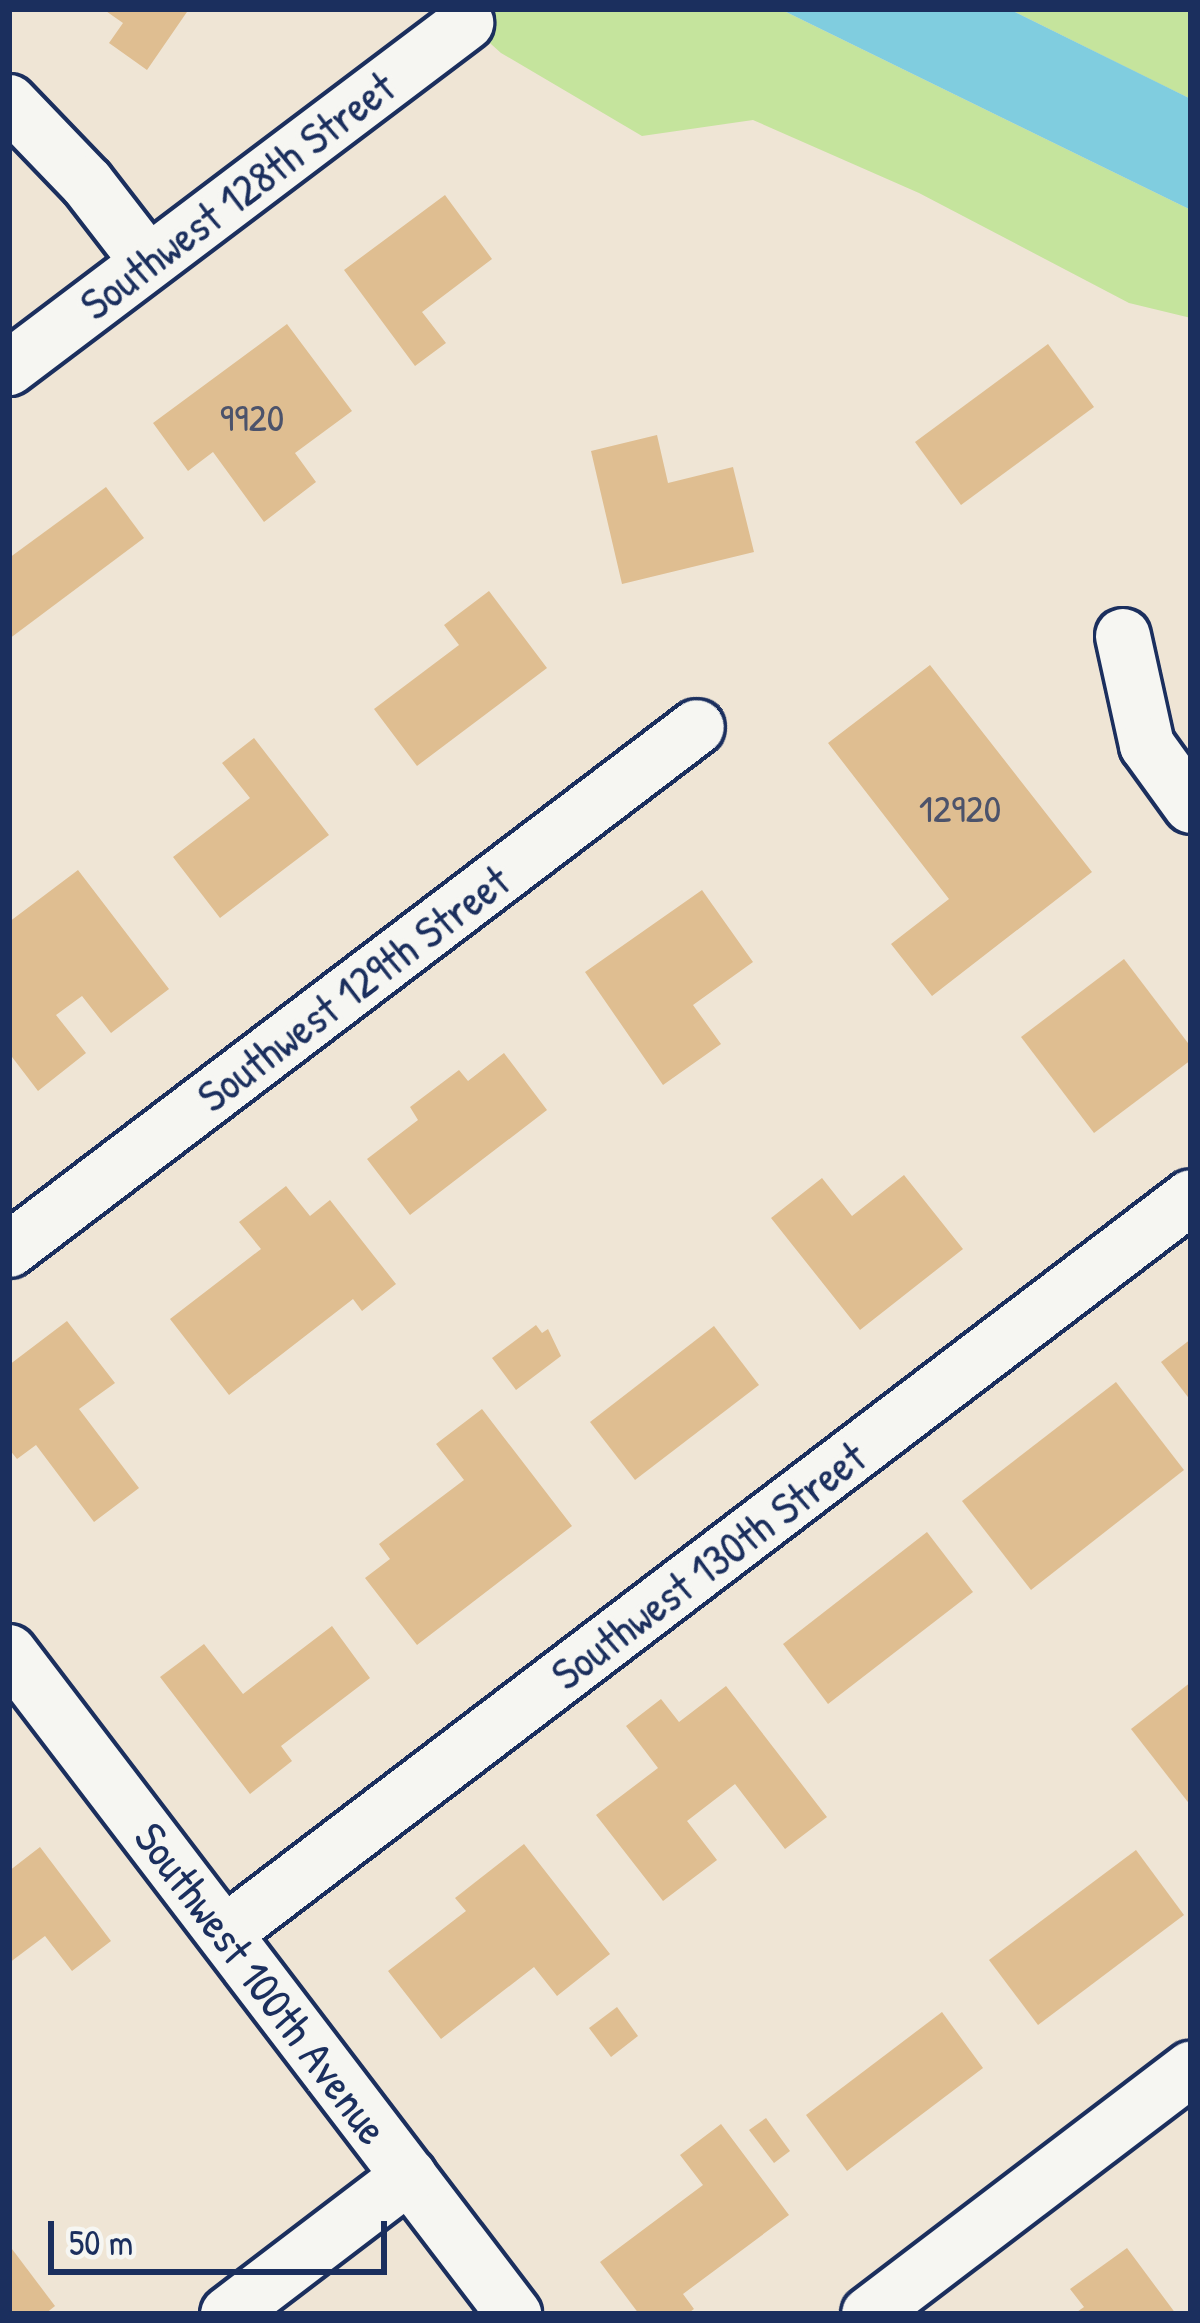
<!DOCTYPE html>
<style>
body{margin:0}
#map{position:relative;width:1200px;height:2323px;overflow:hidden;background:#efe5d5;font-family:"Patrick Hand",sans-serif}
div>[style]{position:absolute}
.green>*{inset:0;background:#c5e49d}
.water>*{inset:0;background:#80cddf}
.building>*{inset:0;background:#dfbe91}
.roads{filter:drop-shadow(3px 0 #1b2f5e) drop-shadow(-3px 0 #1b2f5e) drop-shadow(0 3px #1b2f5e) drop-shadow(0 -3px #1b2f5e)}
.minor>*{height:54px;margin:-27px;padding:0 27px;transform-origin:27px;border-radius:27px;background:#f6f6f2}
span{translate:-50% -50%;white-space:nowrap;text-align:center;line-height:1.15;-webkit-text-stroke:10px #f6f6f2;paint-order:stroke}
.number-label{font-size:39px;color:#4c536b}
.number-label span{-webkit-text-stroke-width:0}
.street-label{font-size:45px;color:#1b2f5e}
.frame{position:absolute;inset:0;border:12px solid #1b2f5e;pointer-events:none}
.scale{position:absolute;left:48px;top:2221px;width:339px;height:54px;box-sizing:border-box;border:6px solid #1b2f5e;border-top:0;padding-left:15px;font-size:36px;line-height:42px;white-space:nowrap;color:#1b2f5e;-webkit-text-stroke:9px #f6f6f2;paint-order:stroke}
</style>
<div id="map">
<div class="green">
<div style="clip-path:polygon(452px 9px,780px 9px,1191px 210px,1191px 318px,1129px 303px,919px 193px,753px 120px,642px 136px,501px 53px)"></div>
<div style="clip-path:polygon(1009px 9px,1191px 9px,1191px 99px,1160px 84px)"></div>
</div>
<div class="water">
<div style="clip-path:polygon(780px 9px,1009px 9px,1191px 99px,1191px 210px)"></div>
</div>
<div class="building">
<div style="clip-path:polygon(103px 9px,189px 9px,147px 70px,109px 43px,123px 23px)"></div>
<div style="clip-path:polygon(445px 195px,492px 259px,422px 312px,446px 343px,415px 366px,344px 270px)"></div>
<div style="clip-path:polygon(287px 324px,352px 411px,295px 453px,316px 482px,264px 522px,213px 452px,188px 471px,153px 423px)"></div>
<div style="clip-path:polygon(1048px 344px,1094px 407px,961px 505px,915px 442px)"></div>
<div style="clip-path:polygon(657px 435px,668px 483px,733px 467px,754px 552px,622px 584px,591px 451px)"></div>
<div style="clip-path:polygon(106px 487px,144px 538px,9px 639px,9px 558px)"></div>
<div style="clip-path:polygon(489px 591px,547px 668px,417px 766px,374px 709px,459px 645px,444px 625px)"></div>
<div style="clip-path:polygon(930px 665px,1092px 872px,932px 996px,891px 944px,949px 899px,828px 743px)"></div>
<div style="clip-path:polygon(254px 738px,329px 835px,220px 918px,173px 857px,250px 798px,222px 763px)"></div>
<div style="clip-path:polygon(78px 870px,169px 989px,111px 1033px,82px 996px,56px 1015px,86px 1053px,38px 1091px,9px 1053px,9px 922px)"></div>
<div style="clip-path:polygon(702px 890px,753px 962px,693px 1005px,721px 1044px,663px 1085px,585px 972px)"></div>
<div style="clip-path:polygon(1124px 959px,1191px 1047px,1191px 1060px,1094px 1133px,1021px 1037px)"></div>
<div style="clip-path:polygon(504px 1053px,547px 1110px,410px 1215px,367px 1159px,418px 1120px,410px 1107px,459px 1070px,468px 1081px)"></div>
<div style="clip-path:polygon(904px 1175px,963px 1249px,860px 1330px,771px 1218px,822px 1178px,852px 1216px)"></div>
<div style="clip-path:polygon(286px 1186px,310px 1216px,330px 1200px,396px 1284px,362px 1311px,353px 1299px,229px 1395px,170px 1319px,261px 1249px,239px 1222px)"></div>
<div style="clip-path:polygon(67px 1321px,115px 1383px,79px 1409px,139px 1488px,94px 1522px,36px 1445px,17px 1459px,9px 1449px,9px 1365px)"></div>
<div style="clip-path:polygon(536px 1325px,542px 1333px,548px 1329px,561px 1356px,516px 1390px,492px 1358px)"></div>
<div style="clip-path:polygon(714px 1326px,759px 1385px,635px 1480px,590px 1422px)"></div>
<div style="clip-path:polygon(1191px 1339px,1191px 1401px,1161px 1362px)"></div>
<div style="clip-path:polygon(1116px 1382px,1184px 1470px,1031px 1590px,962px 1501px)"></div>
<div style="clip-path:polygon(482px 1409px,572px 1526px,417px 1645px,365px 1578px,390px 1559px,379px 1544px,464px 1480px,436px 1444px)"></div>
<div style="clip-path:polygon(927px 1532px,973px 1592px,828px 1704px,783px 1644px)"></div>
<div style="clip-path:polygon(332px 1626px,370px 1678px,281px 1746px,292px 1761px,250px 1794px,160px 1677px,204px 1644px,243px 1694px)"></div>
<div style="clip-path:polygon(1191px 1682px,1191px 1806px,1131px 1729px)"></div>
<div style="clip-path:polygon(726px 1686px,827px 1817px,785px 1849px,735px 1784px,687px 1821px,717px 1860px,663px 1901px,596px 1815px,658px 1768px,626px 1726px,661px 1699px,679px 1722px)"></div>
<div style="clip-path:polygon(524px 1844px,610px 1954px,557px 1996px,534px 1967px,441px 2039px,388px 1971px,466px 1911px,455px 1898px)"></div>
<div style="clip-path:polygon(40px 1847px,111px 1941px,72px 1971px,45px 1936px,9px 1963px,9px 1871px)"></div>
<div style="clip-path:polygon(1136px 1850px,1184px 1915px,1038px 2025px,989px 1960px)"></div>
<div style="clip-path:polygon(617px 2007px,638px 2036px,611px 2057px,589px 2028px)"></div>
<div style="clip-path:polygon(942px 2012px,983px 2068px,847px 2171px,806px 2115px)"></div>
<div style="clip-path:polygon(766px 2118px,790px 2151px,774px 2163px,749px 2130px)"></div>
<div style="clip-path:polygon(721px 2124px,789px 2215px,683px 2294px,694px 2309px,687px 2314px,639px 2314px,600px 2262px,703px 2185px,680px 2155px)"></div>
<div style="clip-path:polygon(9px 2245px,55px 2306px,45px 2314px,9px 2314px)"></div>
<div style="clip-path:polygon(1127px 2248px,1176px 2314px,1074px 2314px,1084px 2307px,1070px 2289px)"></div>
</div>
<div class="roads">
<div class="minor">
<div style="left:9px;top:102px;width:112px;rotate:46.1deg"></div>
<div style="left:87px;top:183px;width:100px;rotate:52.3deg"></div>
<div style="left:9px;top:368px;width:573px;rotate:-37.05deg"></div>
<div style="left:1123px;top:636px;width:112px;rotate:77.6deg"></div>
<div style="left:1147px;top:745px;width:75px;rotate:54.2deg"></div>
<div style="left:9px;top:1250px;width:864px;rotate:-37.24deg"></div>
<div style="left:9px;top:1652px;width:833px;rotate:52.66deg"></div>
<div style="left:225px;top:1933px;width:1214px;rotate:-37.3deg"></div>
<div style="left:228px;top:2314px;width:228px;rotate:-37.3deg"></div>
<div style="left:869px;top:2314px;width:405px;rotate:-37.3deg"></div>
</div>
</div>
<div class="number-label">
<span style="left:252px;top:417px">9920</span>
<span style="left:960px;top:808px">12920</span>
</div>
<div class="street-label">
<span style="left:237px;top:195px;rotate:-37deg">Southwest 128th Street</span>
<span style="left:353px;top:988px;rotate:-37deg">Southwest 129th Street</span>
<span style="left:708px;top:1565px;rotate:-37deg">Southwest 130th Street</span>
<span style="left:262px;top:1983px;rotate:53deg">Southwest 100th Avenue</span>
</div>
<div class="frame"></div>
<div class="scale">50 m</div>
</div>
